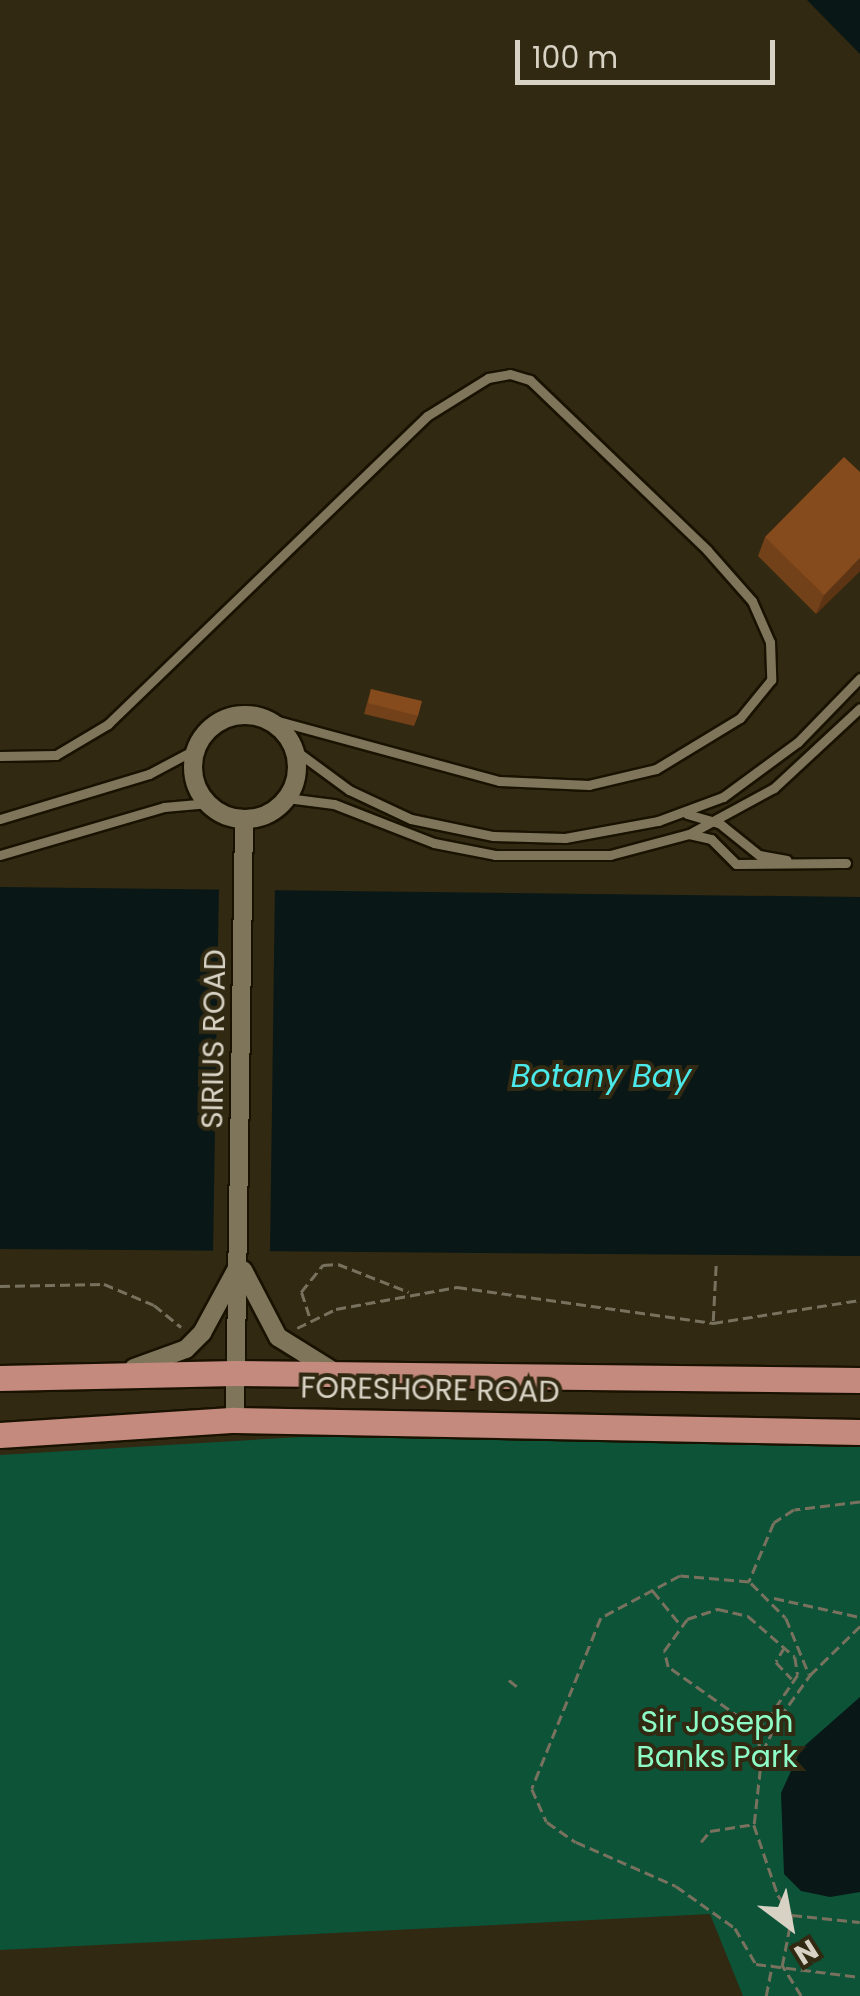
<!DOCTYPE html>
<style>
body{margin:0}
#map{position:relative;width:860px;height:1996px;overflow:hidden;background:#312911;font-family:Poppins,sans-serif}
div>[style]{position:absolute}
.green>*{inset:0;background:#0c5338}
.water>*{inset:0;background:#091717}
.pier>*{inset:0;background:#312911}
.path>*{height:2.5px;margin-top:-1.25px;transform-origin:0;background:repeating-linear-gradient(90deg,#78715e 0 10px,transparent 0 15px)}
.roads{filter:drop-shadow(2px 0 #191200) drop-shadow(-2px 0 #191200) drop-shadow(0 2px #191200) drop-shadow(0 -2px #191200)}
.lane>*{height:9px;margin:-4.5px;padding:0 4.5px;transform-origin:4.5px;border-radius:4.5px;background:#7e755b}
.street>*{height:18px;margin:-9px;padding:0 9px;transform-origin:9px;border-radius:9px;background:#7e755b}
.street>.ring{margin:-9px;padding:0;box-sizing:content-box;background:none;border:18px solid #7e755b;border-radius:50%}
.primary>*{height:25px;margin:-12.5px;padding:0 12.5px;transform-origin:12.5px;border-radius:12.5px;background:#c38a7d}
.wall>*{inset:0;background:#724019}
.shaded-wall>*{inset:0;background:#5d3414}
.building>*{inset:0;background:#854b1d}
span{translate:-50% -50%;white-space:nowrap;text-align:center;line-height:1.15;-webkit-text-stroke:8px #312911;paint-order:stroke}
.street-label{font-size:30px;color:#d7d2c4}
.park-label{font-size:30px;color:#8dfcc6}
.water-label{font-size:32px;color:#4be9e9;font-style:italic}
.north{position:absolute;left:740px;top:1876px;width:100px;height:100px;-webkit-text-stroke:8px #312911;paint-order:stroke;rotate:148deg;font-size:28px;font-weight:700;line-height:40px;text-align:center;color:#d7d2c4}
.north::after{content:'';display:block;margin:auto;width:35px;height:45px;background:#d7d2c4;clip-path:polygon(50% 0,100% 100%,50% 72%,0 100%)}
.scale{position:absolute;left:515px;top:40px;width:260px;height:45px;box-sizing:border-box;border:5px solid #d7d2c4;border-top:0;padding-left:12px;font-size:30px;line-height:35px;white-space:nowrap;color:#d7d2c4;-webkit-text-stroke:8px #312911;paint-order:stroke}
</style>
<div id="map">
<div class="green">
<div style="clip-path:polygon(367px 1433px,860px 1442px,860px 1996px,743px 1996px,710px 1914px,0 1950px,0 1455px)"></div>
</div>
<div class="water">
<div style="clip-path:polygon(807px 0,860px 0,860px 54px)"></div>
<div style="clip-path:polygon(0 887px,860px 897px,860px 1256px,0 1249px)"></div>
<div style="clip-path:polygon(860px 1697px,860px 1892px,830px 1897px,801px 1891px,784px 1874px,781px 1793px,801px 1749px)"></div>
</div>
<div class="pier">
<div style="clip-path:polygon(219px 884px,275px 884px,270px 1253px,213px 1253px)"></div>
</div>
<div class="path">
<div style="left:0;top:1286px;width:104px;rotate:-1.1deg"></div>
<div style="left:104px;top:1284px;width:54px;rotate:22.8deg"></div>
<div style="left:154px;top:1305px;width:35px;rotate:39deg"></div>
<div style="left:309px;top:1316px;width:25px;rotate:-108deg"></div>
<div style="left:301px;top:1292px;width:35px;rotate:-51deg"></div>
<div style="left:323px;top:1265px;width:15px;rotate:-4deg"></div>
<div style="left:338px;top:1264px;width:76px;rotate:21.5deg"></div>
<div style="left:713px;top:1321px;width:58px;rotate:-87deg"></div>
<div style="left:297px;top:1328px;width:43px;rotate:-26deg"></div>
<div style="left:336px;top:1309px;width:123px;rotate:-10.3deg"></div>
<div style="left:457px;top:1287px;width:259px;rotate:8deg"></div>
<div style="left:713px;top:1323px;width:149px;rotate:-8.9deg"></div>
<div style="left:860px;top:1502px;width:66px;rotate:173.1deg"></div>
<div style="left:794px;top:1510px;width:24px;rotate:147deg"></div>
<div style="left:774px;top:1523px;width:64px;rotate:113deg"></div>
<div style="left:749px;top:1582px;width:69px;rotate:-175deg"></div>
<div style="left:680px;top:1576px;width:89px;rotate:152deg"></div>
<div style="left:601px;top:1618px;width:184px;rotate:112deg"></div>
<div style="left:532px;top:1789px;width:36px;rotate:66deg"></div>
<div style="left:547px;top:1822px;width:35px;rotate:35deg"></div>
<div style="left:576px;top:1842px;width:109px;rotate:23.7deg"></div>
<div style="left:676px;top:1886px;width:72px;rotate:35.4deg"></div>
<div style="left:735px;top:1928px;width:42px;rotate:59.7deg"></div>
<div style="left:756px;top:1964px;width:105px;rotate:7.1deg"></div>
<div style="left:751px;top:1583px;width:49px;rotate:45deg"></div>
<div style="left:786px;top:1618px;width:61px;rotate:67.7deg"></div>
<div style="left:653px;top:1591px;width:43px;rotate:50.7deg"></div>
<div style="left:774px;top:1598px;width:88px;rotate:12.5deg"></div>
<div style="left:785px;top:1647px;width:17px;rotate:121deg"></div>
<div style="left:776px;top:1662px;width:23px;rotate:47deg"></div>
<div style="left:509px;top:1680px;width:13px;rotate:39deg"></div>
<div style="left:753px;top:1727px;width:104px;rotate:-144.8deg"></div>
<div style="left:668px;top:1667px;width:16px;rotate:-104deg"></div>
<div style="left:664px;top:1651px;width:39px;rotate:-54deg"></div>
<div style="left:687px;top:1619px;width:33px;rotate:-18deg"></div>
<div style="left:718px;top:1609px;width:31px;rotate:13deg"></div>
<div style="left:748px;top:1616px;width:62px;rotate:41.1deg"></div>
<div style="left:795px;top:1657px;width:18px;rotate:81deg"></div>
<div style="left:798px;top:1675px;width:60px;rotate:124.2deg"></div>
<div style="left:764px;top:1725px;width:11px;rotate:170deg"></div>
<div style="left:753px;top:1727px;width:27px;rotate:70deg"></div>
<div style="left:754px;top:1825px;width:74px;rotate:71.1deg"></div>
<div style="left:778px;top:1895px;width:23px;rotate:56deg"></div>
<div style="left:701px;top:1842px;width:14px;rotate:-51deg"></div>
<div style="left:710px;top:1831px;width:45px;rotate:-9deg"></div>
<div style="left:754px;top:1824px;width:72px;rotate:-83.7deg"></div>
<div style="left:762px;top:1752px;width:39px;rotate:-63deg"></div>
<div style="left:780px;top:1717px;width:52px;rotate:-54.5deg"></div>
<div style="left:810px;top:1675px;width:70px;rotate:-44.4deg"></div>
<div style="left:766px;top:1996px;width:32px;rotate:-79deg"></div>
<div style="left:801px;top:1996px;width:36px;rotate:-122deg"></div>
<div style="left:782px;top:1966px;width:52px;rotate:-78.9deg"></div>
<div style="left:792px;top:1915px;width:68px;rotate:5.9deg"></div>
</div>
<div class="roads">
<div class="lane">
<div style="left:296px;top:751px;width:66px;rotate:36.3deg"></div>
<div style="left:349px;top:790px;width:68px;rotate:25.1deg"></div>
<div style="left:411px;top:819px;width:84px;rotate:11.7deg"></div>
<div style="left:493px;top:836px;width:72px;rotate:1.6deg"></div>
<div style="left:565px;top:838px;width:95px;rotate:-10.4deg"></div>
<div style="left:658px;top:821px;width:69px;rotate:-20.3deg"></div>
<div style="left:723px;top:797px;width:93px;rotate:-36.3deg"></div>
<div style="left:798px;top:742px;width:89px;rotate:-45.9deg"></div>
<div style="left:0;top:756px;width:56px;rotate:-1deg"></div>
<div style="left:56px;top:755px;width:61px;rotate:-30.8deg"></div>
<div style="left:108px;top:724px;width:443px;rotate:-44deg"></div>
<div style="left:427px;top:416px;width:72px;rotate:-31.9deg"></div>
<div style="left:488px;top:378px;width:22px;rotate:-10deg"></div>
<div style="left:510px;top:374px;width:21px;rotate:17deg"></div>
<div style="left:530px;top:380px;width:245px;rotate:43.8deg"></div>
<div style="left:707px;top:550px;width:68px;rotate:48.6deg"></div>
<div style="left:752px;top:601px;width:45px;rotate:66.3deg"></div>
<div style="left:770px;top:642px;width:38px;rotate:88deg"></div>
<div style="left:771px;top:680px;width:49px;rotate:129.2deg"></div>
<div style="left:740px;top:718px;width:98px;rotate:148.7deg"></div>
<div style="left:656px;top:769px;width:69px;rotate:166.6deg"></div>
<div style="left:589px;top:785px;width:90px;rotate:-177.5deg"></div>
<div style="left:499px;top:781px;width:245px;rotate:-164.8deg"></div>
<div style="left:287px;top:798px;width:47px;rotate:7.3deg"></div>
<div style="left:334px;top:804px;width:107px;rotate:21.3deg"></div>
<div style="left:434px;top:843px;width:62px;rotate:11.1deg"></div>
<div style="left:495px;top:855px;width:115px"></div>
<div style="left:610px;top:855px;width:82px;rotate:-14.9deg"></div>
<div style="left:689px;top:834px;width:23px;rotate:13deg"></div>
<div style="left:711px;top:839px;width:35px;rotate:45deg"></div>
<div style="left:736px;top:864px;width:110px;rotate:-0.5deg"></div>
<div style="left:687px;top:814px;width:33px;rotate:16deg"></div>
<div style="left:719px;top:823px;width:51px;rotate:38.7deg"></div>
<div style="left:759px;top:855px;width:28px;rotate:10deg"></div>
<div style="left:0;top:819px;width:156px;rotate:-16.8deg"></div>
<div style="left:149px;top:774px;width:53px;rotate:-28deg"></div>
<div style="left:691px;top:833px;width:94px;rotate:-28.5deg"></div>
<div style="left:774px;top:788px;width:117px;rotate:-42.9deg"></div>
<div style="left:0;top:855px;width:171px;rotate:-16.3deg"></div>
<div style="left:164px;top:807px;width:45px;rotate:-5.1deg"></div>
</div>
<div class="street">
<div class="ring" style="left:193px;top:715px;width:86px;height:86px"></div>
<div style="left:243px;top:1270px;width:76px;rotate:62.4deg"></div>
<div style="left:278px;top:1337px;width:62px;rotate:31.9deg"></div>
<div style="left:134px;top:1368px;width:55px;rotate:-20.1deg"></div>
<div style="left:186px;top:1349px;width:23px;rotate:-45deg"></div>
<div style="left:202px;top:1333px;width:72px;rotate:-61.6deg"></div>
<div style="left:235px;top:1420px;width:601px;rotate:-89.14deg"></div>
</div>
<div class="primary">
<div style="left:0;top:1378px;width:236px;rotate:-1.2deg"></div>
<div style="left:236px;top:1373px;width:624px;rotate:0.64deg"></div>
<div style="left:0;top:1435px;width:235px;rotate:-3.7deg"></div>
<div style="left:235px;top:1420px;width:625px;rotate:1.1deg"></div>
</div>
</div>
<div class="wall">
<div style="clip-path:polygon(765px 537px,860px 571px,816px 614px,758px 556px)"></div>
<div style="clip-path:polygon(371px 689px,418px 716px,414px 726px,364px 714px)"></div>
</div>
<div class="shaded-wall">
<div style="clip-path:polygon(860px 558px,860px 571px,816px 614px,824px 595px)"></div>
</div>
<div class="building">
<div style="clip-path:polygon(844px 457px,860px 472px,860px 558px,824px 595px,765px 537px)"></div>
<div style="clip-path:polygon(371px 689px,422px 701px,418px 716px,368px 703px)"></div>
</div>
<div class="street-label">
<span style="left:214px;top:1039px;rotate:-89deg">SIRIUS ROAD</span>
<span style="left:430px;top:1390px;rotate:1deg">FORESHORE ROAD</span>
</div>
<div class="park-label">
<span style="left:717px;top:1739px">Sir Joseph<br>Banks Park</span>
</div>
<div class="water-label">
<span style="left:601px;top:1076px">Botany Bay</span>
</div>
<div class="north">N</div>
<div class="scale">100 m</div>
</div>
